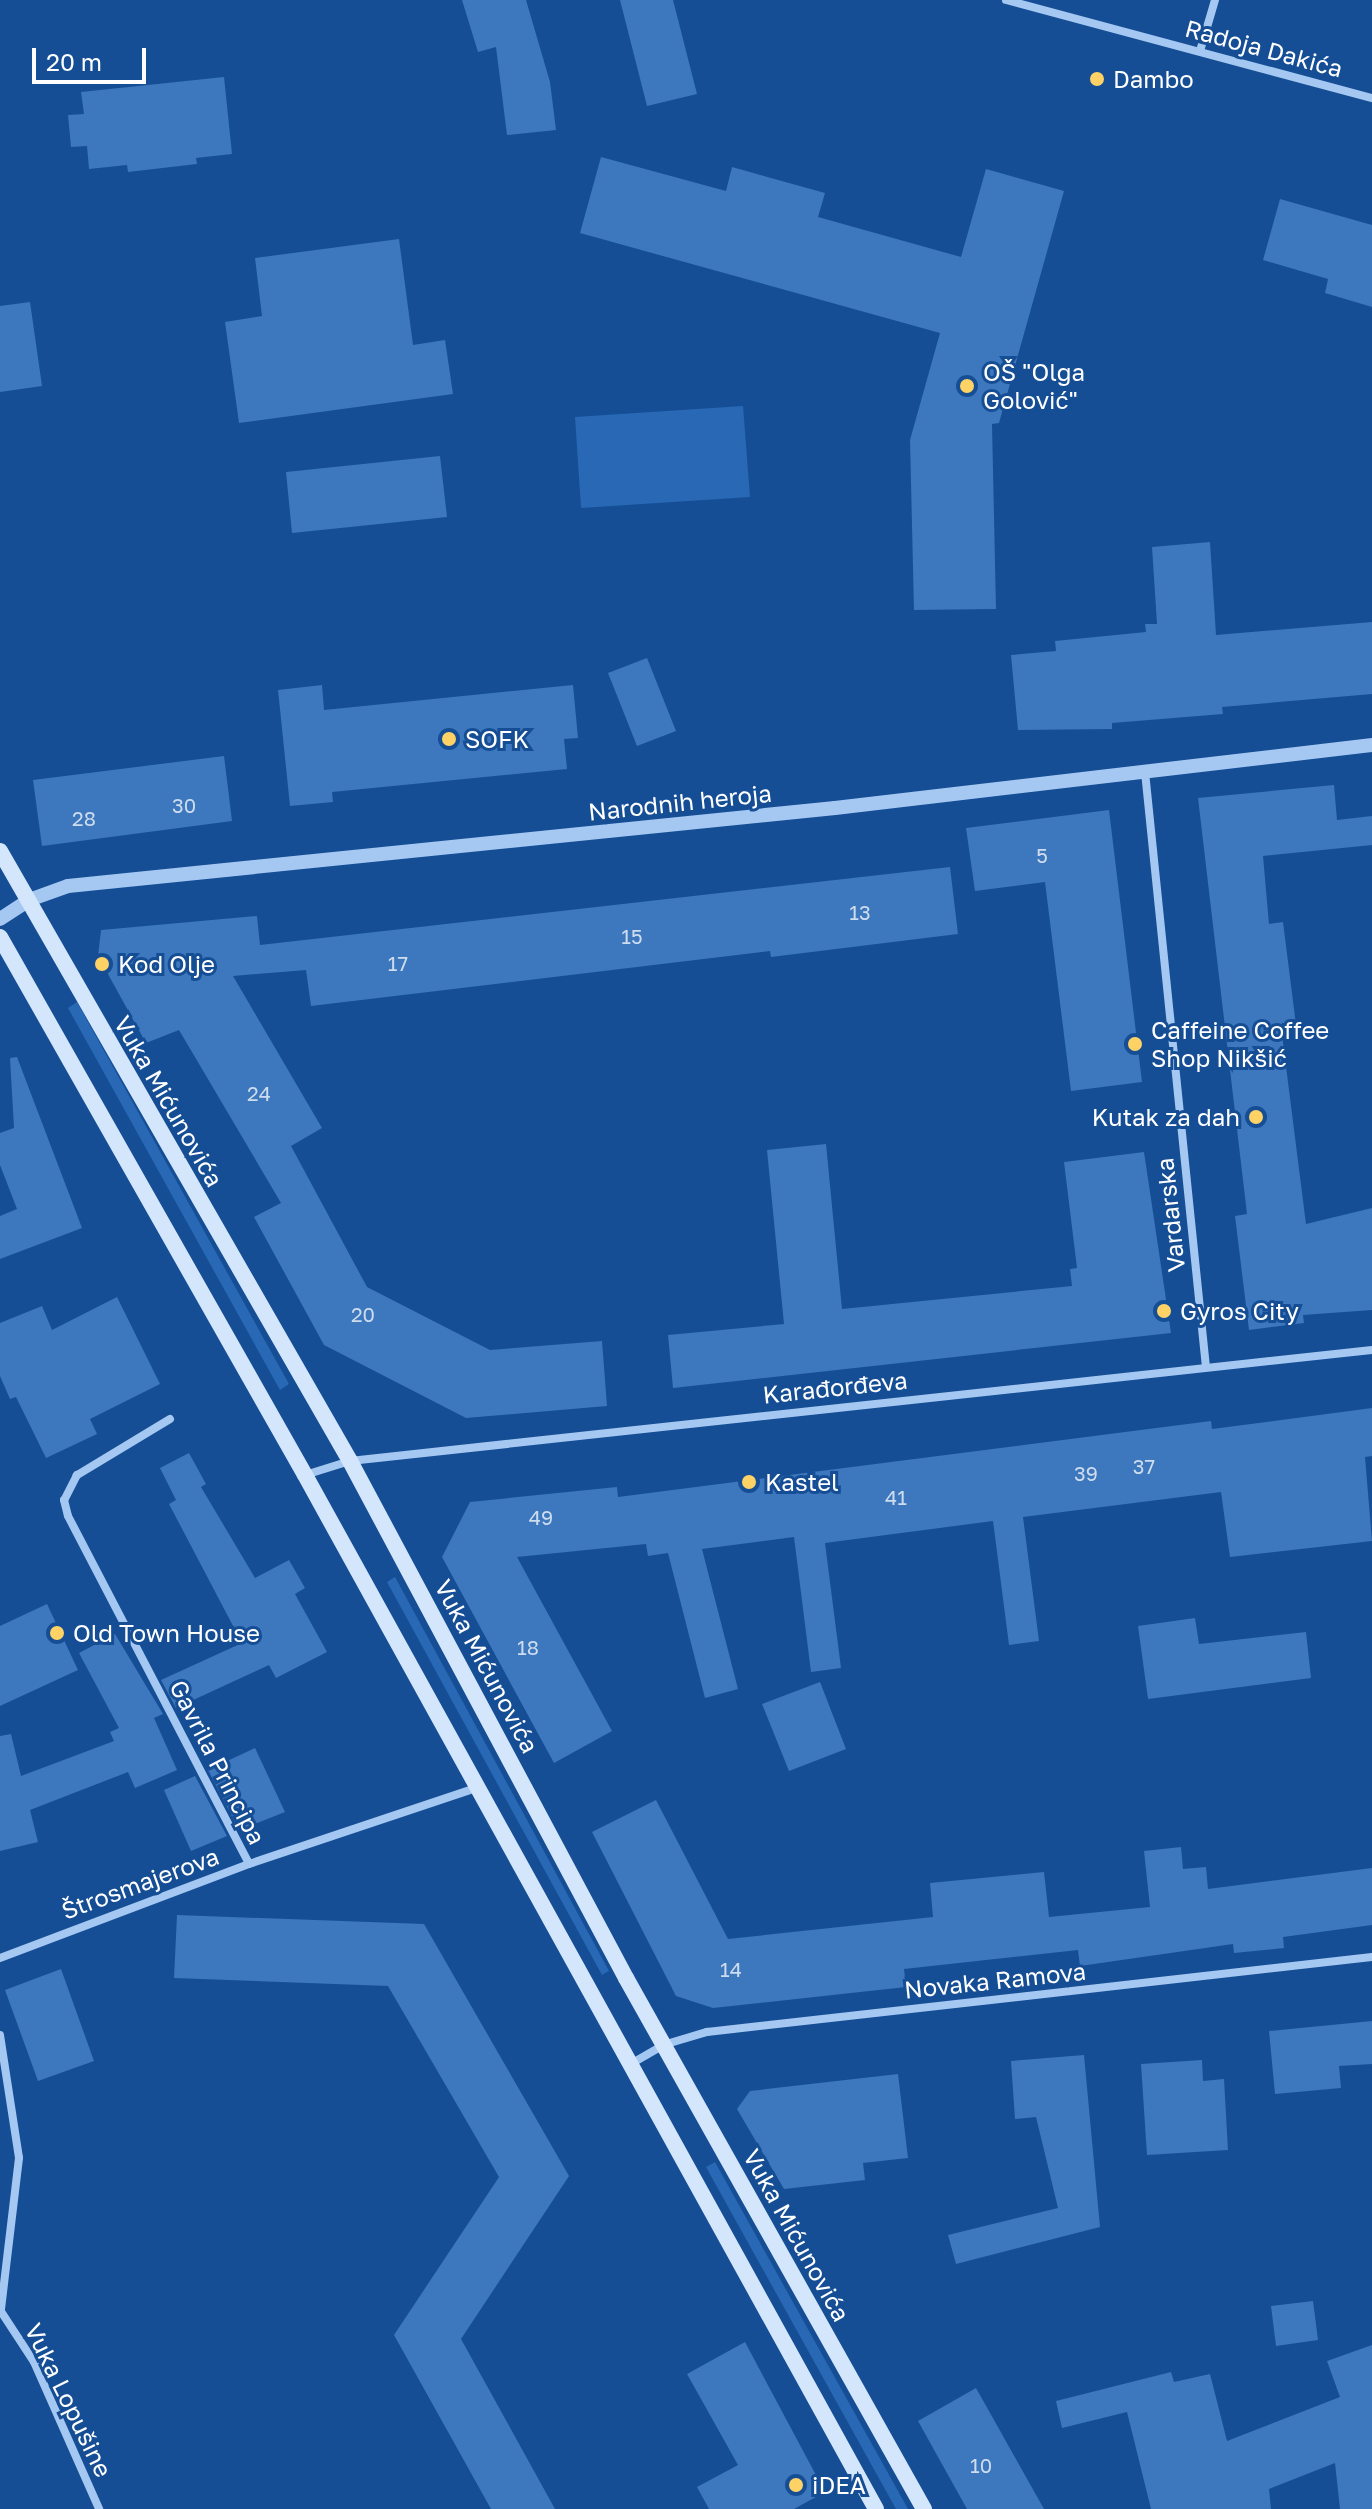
<!DOCTYPE html>
<meta charset="utf-8">
<style>
body{margin:0}
#map{position:relative;width:1372px;height:2509px;overflow:hidden;background:#154e95;font-family:"Golos Text",sans-serif}
div>[style]{position:absolute}
.green>*{inset:0;background:#2868b4}
.building>*{inset:0;background:#3d77bd}
.minor>*{height:8px;margin:-4px;padding:0 4px;transform-origin:4px;border-radius:4px;background:#a5c8f2}
.tertiary>*{height:14px;margin:-7px;padding:0 7px;transform-origin:7px;border-radius:7px;background:#a5c8f2}
.secondary>*{height:16px;margin:-8px;padding:0 8px;transform-origin:8px;border-radius:8px;background:#d4e6fc}
.dots>*{width:22px;height:22px;translate:-50% -50%;box-sizing:border-box;border:4px solid #154e95;border-radius:50%}
span{translate:-50% -50%;white-space:nowrap;text-align:center;line-height:1.15;-webkit-text-stroke:6px #154e95;paint-order:stroke}
.number-label{font-size:20px;color:#ceddee}
.number-label span{-webkit-text-stroke-width:0}
.street-label{font-size:24px;color:#fff}
.poi-label{font-size:24px;color:#fff}
.left{translate:0 -50%;text-align:left}
.right{translate:-100% -50%;text-align:right}
.scale{position:absolute;left:32px;top:48px;width:114px;height:36px;box-sizing:border-box;border:4px solid #fff;border-top:0;padding-left:10px;font-size:24px;line-height:28px;white-space:nowrap;color:#fff;-webkit-text-stroke:6px #154e95;paint-order:stroke}
</style>
<div id="map">
<div class="green">
<div style="clip-path:polygon(743px 406px,750px 497px,581px 508px,575px 417px)"></div>
<div style="clip-path:polygon(77px 1002px,289px 1384px,280px 1390px,68px 1008px)"></div>
<div style="clip-path:polygon(395px 1577px,609px 1971px,602px 1975px,387px 1582px)"></div>
<div style="clip-path:polygon(715px 2162px,908px 2509px,896px 2509px,706px 2167px)"></div>
</div>
<div class="building">
<div style="clip-path:polygon(462px 0,526px 0,550px 82px,556px 130px,507px 135px,496px 47px,478px 52px)"></div>
<div style="clip-path:polygon(620px 0,673px 0,697px 94px,647px 106px)"></div>
<div style="clip-path:polygon(224px 77px,232px 154px,196px 158px,197px 164px,128px 172px,127px 165px,89px 169px,87px 146px,71px 147px,68px 115px,84px 114px,81px 92px)"></div>
<div style="clip-path:polygon(601px 157px,726px 191px,732px 167px,825px 193px,818px 217px,961px 257px,986px 169px,1064px 191px,999px 423px,992px 424px,996px 609px,914px 610px,910px 440px,940px 333px,580px 233px)"></div>
<div style="clip-path:polygon(1280px 199px,1372px 225px,1372px 307px,1325px 293px,1328px 279px,1263px 260px)"></div>
<div style="clip-path:polygon(399px 239px,413px 345px,445px 340px,453px 394px,239px 423px,225px 322px,262px 316px,255px 258px)"></div>
<div style="clip-path:polygon(30px 302px,42px 386px,0 392px,0 306px)"></div>
<div style="clip-path:polygon(440px 456px,447px 517px,292px 533px,286px 472px)"></div>
<div style="clip-path:polygon(1210px 542px,1216px 635px,1372px 622px,1372px 694px,1222px 707px,1223px 714px,1112px 723px,1112px 729px,1018px 730px,1011px 655px,1056px 651px,1055px 641px,1146px 632px,1145px 624px,1157px 624px,1152px 547px)"></div>
<div style="clip-path:polygon(647px 658px,676px 731px,637px 746px,608px 673px)"></div>
<div style="clip-path:polygon(322px 685px,324px 710px,573px 685px,578px 738px,564px 739px,567px 769px,332px 792px,333px 802px,290px 806px,278px 690px)"></div>
<div style="clip-path:polygon(224px 756px,232px 821px,42px 846px,33px 780px)"></div>
<div style="clip-path:polygon(1334px 785px,1337px 820px,1372px 816px,1372px 845px,1263px 856px,1269px 924px,1283px 922px,1296px 1025px,1281px 1027px,1306px 1224px,1372px 1208px,1372px 1310px,1303px 1315px,1304px 1323px,1249px 1330px,1235px 1216px,1247px 1214px,1198px 798px)"></div>
<div style="clip-path:polygon(1109px 810px,1142px 1082px,1071px 1091px,1045px 882px,975px 891px,966px 828px)"></div>
<div style="clip-path:polygon(950px 867px,958px 934px,771px 957px,770px 951px,311px 1006px,306px 970px,233px 976px,322px 1128px,291px 1146px,367px 1287px,490px 1350px,602px 1341px,607px 1406px,466px 1418px,324px 1345px,254px 1217px,281px 1203px,179px 1030px,146px 1043px,98px 956px,101px 930px,257px 916px,260px 945px)"></div>
<div style="clip-path:polygon(17px 1057px,82px 1228px,0 1259px,0 1216px,17px 1209px,0 1165px,0 1133px,14px 1128px,10px 1058px)"></div>
<div style="clip-path:polygon(826px 1144px,842px 1309px,1072px 1286px,1070px 1269px,1077px 1268px,1064px 1162px,1144px 1152px,1171px 1333px,673px 1388px,668px 1335px,784px 1324px,767px 1150px)"></div>
<div style="clip-path:polygon(117px 1297px,160px 1384px,90px 1419px,97px 1434px,46px 1458px,16px 1397px,10px 1399px,0 1376px,0 1323px,42px 1306px,52px 1330px)"></div>
<div style="clip-path:polygon(1372px 1408px,1372px 1456px,1365px 1457px,1372px 1541px,1230px 1557px,1221px 1492px,1023px 1517px,1039px 1641px,1009px 1645px,993px 1521px,825px 1543px,841px 1668px,811px 1672px,794px 1537px,702px 1549px,738px 1689px,705px 1698px,668px 1553px,648px 1556px,646px 1544px,517px 1557px,612px 1731px,554px 1763px,442px 1557px,470px 1502px,617px 1487px,618px 1497px,1211px 1421px,1212px 1429px)"></div>
<div style="clip-path:polygon(189px 1453px,206px 1484px,201px 1487px,255px 1578px,289px 1560px,305px 1588px,295px 1594px,327px 1652px,276px 1678px,269px 1665px,176px 1708px,161px 1680px,242px 1643px,169px 1504px,176px 1500px,160px 1468px)"></div>
<div style="clip-path:polygon(47px 1604px,78px 1670px,0 1706px,0 1626px)"></div>
<div style="clip-path:polygon(1195px 1618px,1199px 1644px,1306px 1632px,1311px 1678px,1148px 1699px,1138px 1626px)"></div>
<div style="clip-path:polygon(115px 1634px,163px 1714px,154px 1718px,177px 1770px,135px 1788px,128px 1772px,30px 1810px,38px 1842px,0 1851px,0 1736px,11px 1734px,21px 1776px,114px 1741px,110px 1732px,119px 1728px,79px 1653px)"></div>
<div style="clip-path:polygon(820px 1682px,846px 1749px,789px 1771px,762px 1704px)"></div>
<div style="clip-path:polygon(255px 1748px,285px 1812px,239px 1830px,208px 1770px)"></div>
<div style="clip-path:polygon(195px 1776px,227px 1836px,191px 1851px,164px 1790px)"></div>
<div style="clip-path:polygon(656px 1800px,728px 1939px,933px 1917px,930px 1883px,1044px 1872px,1049px 1917px,1150px 1907px,1144px 1851px,1181px 1847px,1183px 1869px,1206px 1867px,1208px 1889px,1372px 1868px,1372px 1925px,1283px 1937px,1284px 1948px,1234px 1953px,1233px 1944px,1080px 1966px,1078px 1950px,904px 1969px,906px 1987px,713px 2008px,676px 1996px,592px 1832px)"></div>
<div style="clip-path:polygon(177px 1915px,424px 1924px,569px 2176px,461px 2339px,555px 2509px,491px 2509px,394px 2335px,499px 2177px,388px 1986px,174px 1978px)"></div>
<div style="clip-path:polygon(61px 1969px,94px 2061px,38px 2081px,5px 1990px)"></div>
<div style="clip-path:polygon(1372px 2021px,1372px 2064px,1339px 2066px,1341px 2088px,1275px 2094px,1269px 2031px)"></div>
<div style="clip-path:polygon(1084px 2055px,1100px 2227px,956px 2264px,948px 2235px,1058px 2208px,1036px 2117px,1015px 2119px,1011px 2061px)"></div>
<div style="clip-path:polygon(1202px 2060px,1203px 2081px,1224px 2079px,1228px 2150px,1147px 2155px,1141px 2064px)"></div>
<div style="clip-path:polygon(898px 2074px,908px 2158px,863px 2163px,865px 2180px,784px 2189px,737px 2109px,750px 2091px)"></div>
<div style="clip-path:polygon(1313px 2301px,1318px 2340px,1276px 2346px,1271px 2306px)"></div>
<div style="clip-path:polygon(745px 2342px,825px 2492px,794px 2509px,709px 2509px,697px 2487px,738px 2465px,687px 2374px)"></div>
<div style="clip-path:polygon(1372px 2345px,1372px 2509px,1340px 2509px,1335px 2463px,1269px 2489px,1271px 2509px,1151px 2509px,1127px 2412px,1062px 2428px,1056px 2401px,1171px 2372px,1174px 2382px,1210px 2374px,1227px 2441px,1340px 2397px,1327px 2361px)"></div>
<div style="clip-path:polygon(976px 2388px,1044px 2509px,967px 2509px,918px 2421px)"></div>
</div>
<div class="minor">
<div style="left:1006px;top:0;width:379px;rotate:15deg"></div>
<div style="left:1200px;top:51px;width:53px;rotate:-73.6deg"></div>
<div style="left:1145px;top:772px;width:598px;rotate:84.15deg"></div>
<div style="left:170px;top:1419px;width:109px;rotate:148.9deg"></div>
<div style="left:77px;top:1475px;width:28px;rotate:117deg"></div>
<div style="left:64px;top:1500px;width:16px;rotate:76deg"></div>
<div style="left:68px;top:1516px;width:392px;rotate:62.5deg"></div>
<div style="left:305px;top:1475px;width:47px;rotate:-17.3deg"></div>
<div style="left:350px;top:1461px;width:1028px;rotate:-6.2deg"></div>
<div style="left:0;top:1958px;width:266px;rotate:-20.7deg"></div>
<div style="left:249px;top:1864px;width:239px;rotate:-18.5deg"></div>
<div style="left:0;top:2035px;width:124px;rotate:81.2deg"></div>
<div style="left:19px;top:2158px;width:153px;rotate:96.8deg"></div>
<div style="left:629px;top:2065px;width:39px;rotate:-30deg"></div>
<div style="left:663px;top:2045px;width:46px;rotate:-16.5deg"></div>
<div style="left:707px;top:2032px;width:669px;rotate:-6.43deg"></div>
<div style="left:0;top:2310px;width:62px;rotate:56.8deg"></div>
<div style="left:34px;top:2362px;width:161px;rotate:66.1deg"></div>
</div>
<div class="tertiary">
<div style="left:0;top:919px;width:35px;rotate:-33deg"></div>
<div style="left:29px;top:900px;width:41px;rotate:-19.7deg"></div>
<div style="left:68px;top:886px;width:771px;rotate:-5.81deg"></div>
<div style="left:835px;top:808px;width:541px;rotate:-6.69deg"></div>
</div>
<div class="secondary">
<div style="left:0;top:851px;width:703px;rotate:60.15deg"></div>
<div style="left:350px;top:1461px;width:586px;rotate:61.9deg"></div>
<div style="left:626px;top:1978px;width:609px;rotate:60.7deg"></div>
<div style="left:0;top:937px;width:618px;rotate:60.45deg"></div>
<div style="left:305px;top:1475px;width:1181px;rotate:61.09deg"></div>
</div>
<div class="dots">
<div style="left:1097px;top:79px;background:#ffd266"></div>
<div style="left:967px;top:386px;background:#ffd266"></div>
<div style="left:449px;top:739px;background:#ffd266"></div>
<div style="left:102px;top:964px;background:#ffd266"></div>
<div style="left:1135px;top:1044px;background:#ffd266"></div>
<div style="left:1256px;top:1117px;background:#ffd266"></div>
<div style="left:1164px;top:1311px;background:#ffd266"></div>
<div style="left:749px;top:1482px;background:#ffd266"></div>
<div style="left:57px;top:1633px;background:#ffd266"></div>
<div style="left:796px;top:2485px;background:#ffd266"></div>
</div>
<div class="number-label">
<span style="left:184px;top:805px">30</span>
<span style="left:84px;top:818px">28</span>
<span style="left:1042px;top:855px">5</span>
<span style="left:860px;top:912px">13</span>
<span style="left:632px;top:936px">15</span>
<span style="left:398px;top:963px">17</span>
<span style="left:259px;top:1093px">24</span>
<span style="left:363px;top:1314px">20</span>
<span style="left:1144px;top:1466px">37</span>
<span style="left:1086px;top:1473px">39</span>
<span style="left:896px;top:1497px">41</span>
<span style="left:541px;top:1517px">49</span>
<span style="left:528px;top:1647px">18</span>
<span style="left:731px;top:1969px">14</span>
<span style="left:981px;top:2465px">10</span>
</div>
<div class="street-label">
<span style="left:1264px;top:48px;rotate:15deg">Radoja Dakića</span>
<span style="left:680px;top:802px;rotate:-6deg">Narodnih heroja</span>
<span style="left:169px;top:1101px;rotate:60deg">Vuka Mićunovića</span>
<span style="left:1170px;top:1215px;rotate:-96deg">Vardarska</span>
<span style="left:835px;top:1387px;rotate:-6deg">Karađorđeva</span>
<span style="left:487px;top:1666px;rotate:62deg">Vuka Mićunovića</span>
<span style="left:218px;top:1762px;rotate:63deg">Gavrila Principa</span>
<span style="left:140px;top:1883px;rotate:-20deg">Štrosmajerova</span>
<span style="left:995px;top:1980px;rotate:-6deg">Novaka Ramova</span>
<span style="left:797px;top:2235px;rotate:61deg">Vuka Mićunovića</span>
<span style="left:69px;top:2400px;rotate:64deg">Vuka Lopušine</span>
</div>
<div class="poi-label">
<span class="left" style="left:1113px;top:79px">Dambo</span>
<span class="left" style="left:983px;top:386px">OŠ "Olga<br>Golović"</span>
<span class="left" style="left:465px;top:739px">SOFK</span>
<span class="left" style="left:118px;top:964px">Kod Olje</span>
<span class="left" style="left:1151px;top:1044px">Caffeine Coffee<br>Shop Nikšić</span>
<span class="right" style="left:1240px;top:1117px">Kutak za dah</span>
<span class="left" style="left:1180px;top:1311px">Gyros City</span>
<span class="left" style="left:765px;top:1482px">Kastel</span>
<span class="left" style="left:73px;top:1633px">Old Town House</span>
<span class="left" style="left:812px;top:2485px">iDEA</span>
</div>
<div class="scale">20 m</div>
</div>
